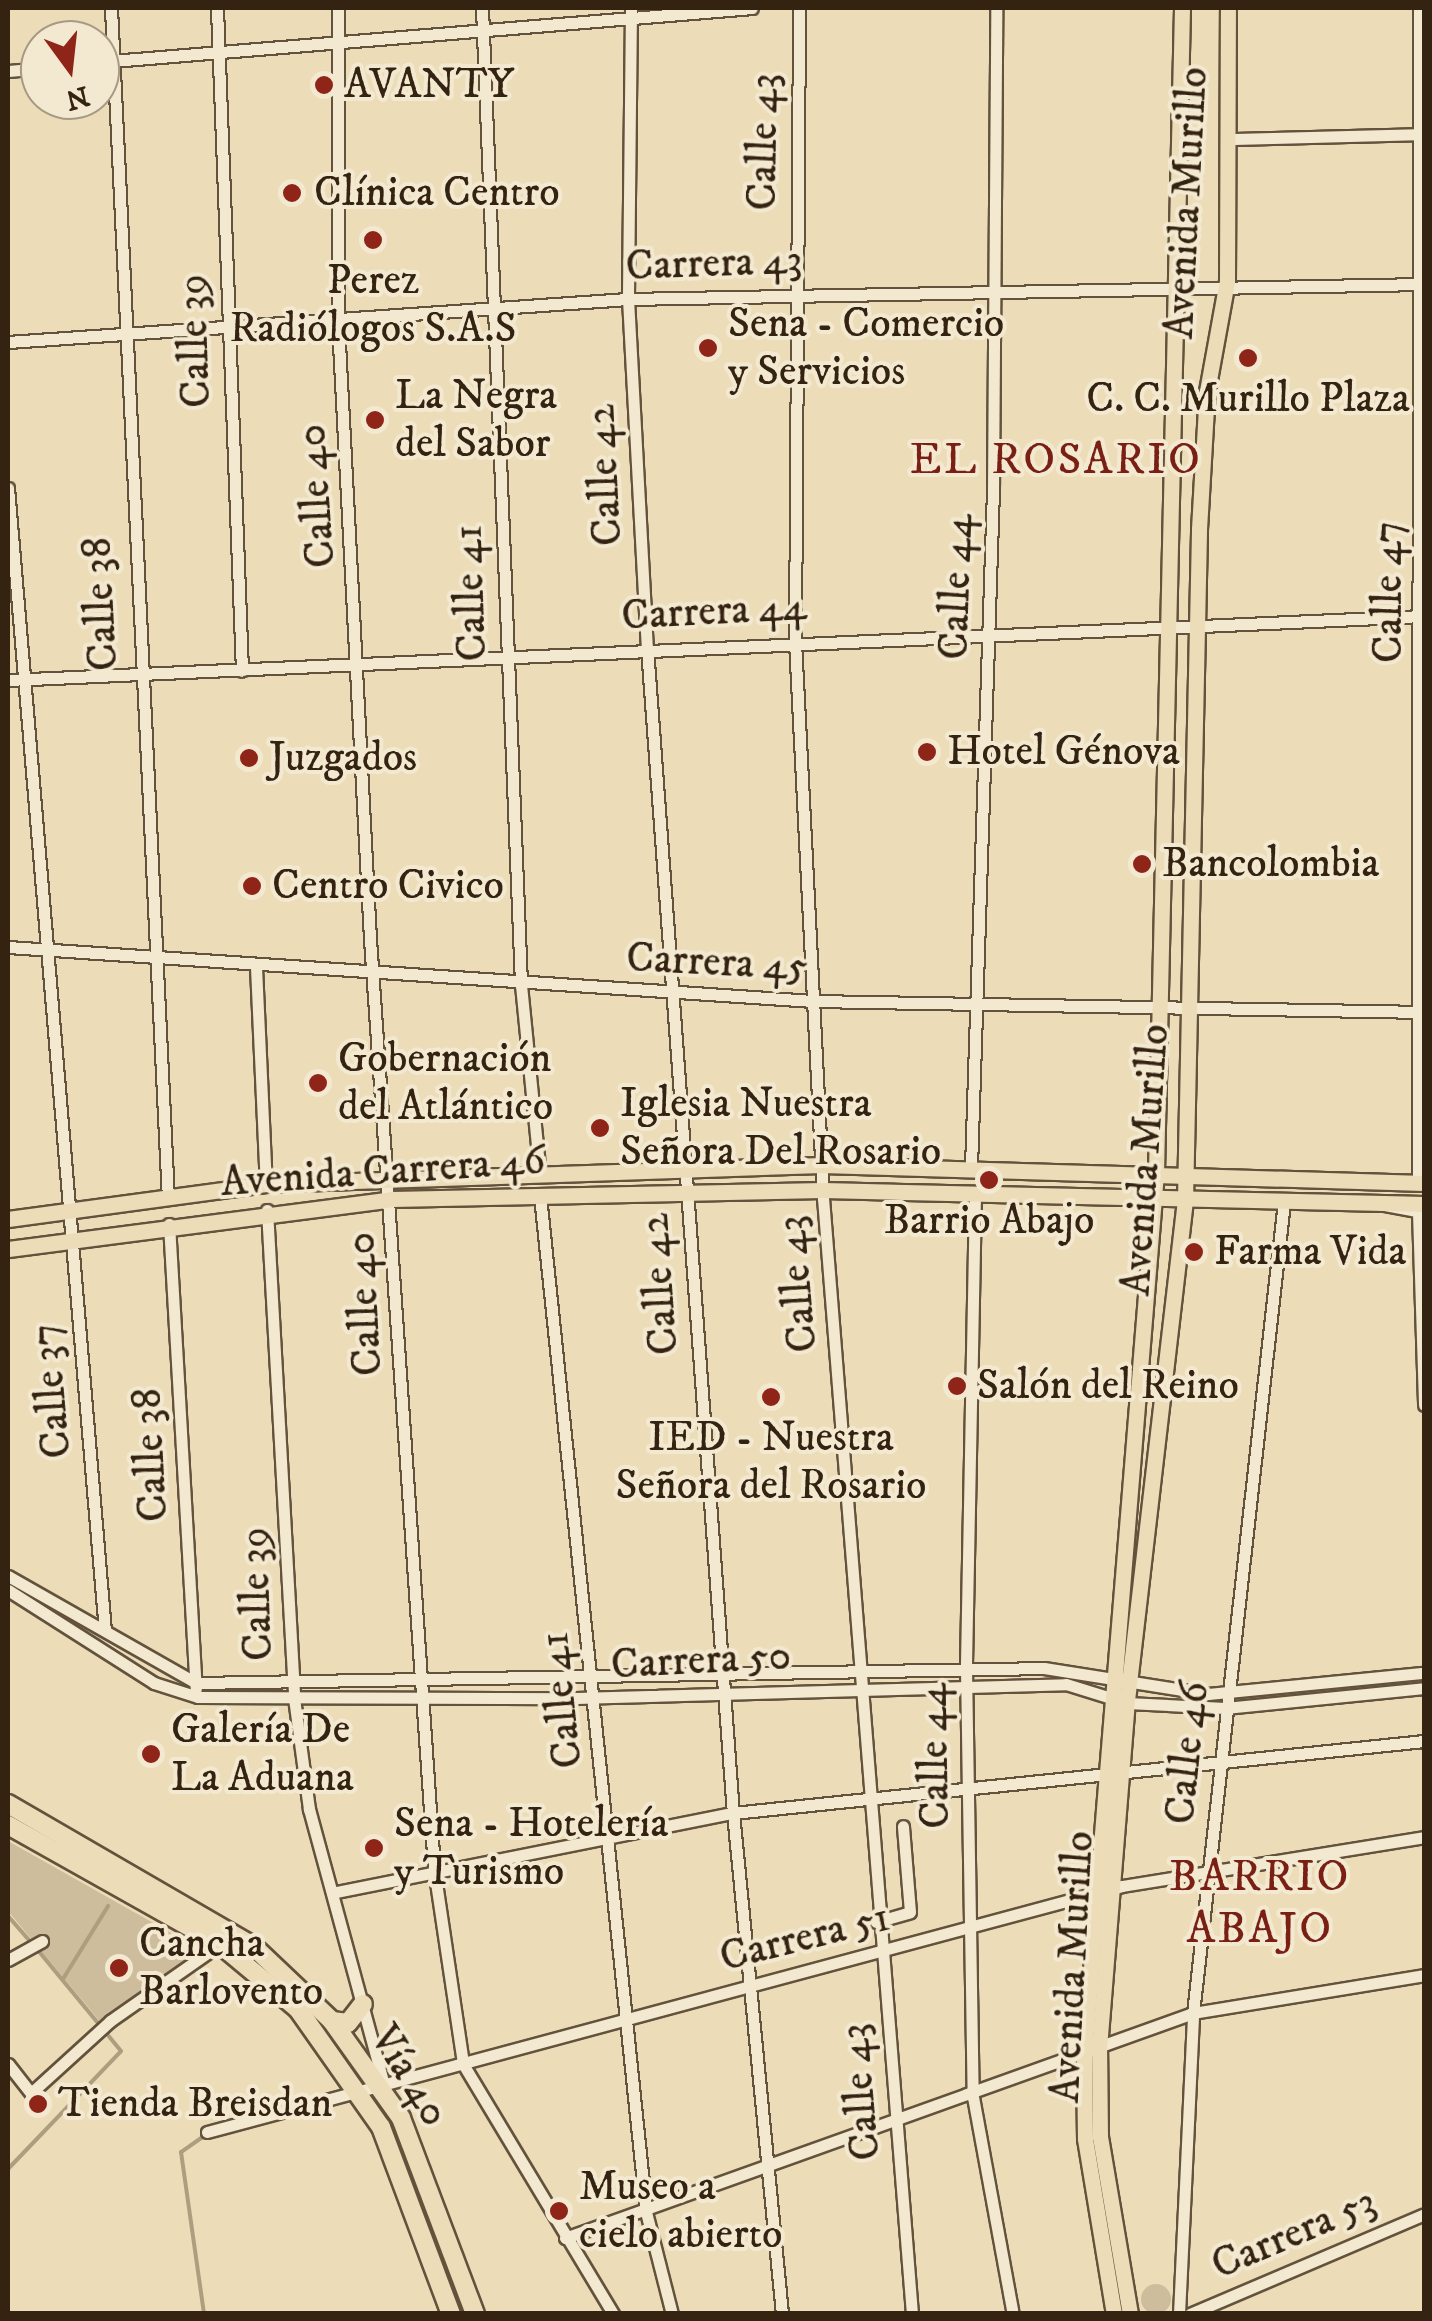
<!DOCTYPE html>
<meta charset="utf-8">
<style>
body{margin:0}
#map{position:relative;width:1432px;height:2321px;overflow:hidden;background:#ecddb8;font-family:"IM FELL DW Pica",serif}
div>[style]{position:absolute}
.green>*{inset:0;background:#cdbd9c}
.round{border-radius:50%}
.stream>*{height:4px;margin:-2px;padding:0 2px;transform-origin:2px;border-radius:2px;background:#ae9e80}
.roads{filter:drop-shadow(2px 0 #63523c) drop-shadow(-2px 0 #63523c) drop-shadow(0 2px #63523c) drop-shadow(0 -2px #63523c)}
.minor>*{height:11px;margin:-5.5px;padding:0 5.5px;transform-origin:5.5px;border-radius:5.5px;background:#f3e9d1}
.major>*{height:15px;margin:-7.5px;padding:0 7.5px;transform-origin:7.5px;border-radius:7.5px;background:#ecddb8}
.highway>*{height:18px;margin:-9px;padding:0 9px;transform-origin:9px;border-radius:9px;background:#ecddb8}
.dots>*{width:28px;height:28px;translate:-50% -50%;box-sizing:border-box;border:5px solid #f3e9d1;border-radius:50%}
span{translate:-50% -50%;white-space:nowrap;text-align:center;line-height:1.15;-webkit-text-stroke:8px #f3e9d1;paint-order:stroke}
.poi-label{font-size:42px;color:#352312}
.left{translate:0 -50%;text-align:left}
.street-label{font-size:42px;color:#352312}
.neighbourhood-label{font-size:45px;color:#7a1f14;letter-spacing:2.5px}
.frame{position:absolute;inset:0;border:10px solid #352312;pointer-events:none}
.north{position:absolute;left:20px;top:20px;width:100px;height:100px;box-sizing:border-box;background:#f3e9d1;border:2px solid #a79a85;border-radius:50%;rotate:165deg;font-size:28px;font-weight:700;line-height:40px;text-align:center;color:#352312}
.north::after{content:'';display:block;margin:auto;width:35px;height:45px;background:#8f2418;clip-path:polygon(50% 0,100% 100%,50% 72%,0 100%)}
</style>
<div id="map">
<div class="green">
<div style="clip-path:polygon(8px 1841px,203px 1951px,103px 2025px,8px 1911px)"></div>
<div class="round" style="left:1141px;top:2284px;width:30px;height:30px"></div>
</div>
<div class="stream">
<div style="left:8px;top:1916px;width:35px;rotate:49deg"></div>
<div style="left:63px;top:1979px;width:86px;rotate:-58.3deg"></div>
<div style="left:204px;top:2136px;width:28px;rotate:145deg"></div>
<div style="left:181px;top:2152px;width:164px;rotate:81.9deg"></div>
<div style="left:8px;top:2169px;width:163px;rotate:-46.2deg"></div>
<div style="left:121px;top:2051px;width:132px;rotate:-129.5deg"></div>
</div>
<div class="roads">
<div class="minor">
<div style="left:111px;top:8px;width:1190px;rotate:87.26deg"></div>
<div style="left:217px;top:8px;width:663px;rotate:87.84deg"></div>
<div style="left:338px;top:8px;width:316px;rotate:90deg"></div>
<div style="left:338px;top:324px;width:616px;rotate:87.02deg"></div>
<div style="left:370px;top:939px;width:932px;rotate:86.06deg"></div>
<div style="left:434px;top:1869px;width:197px;rotate:81.5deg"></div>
<div style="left:463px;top:2064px;width:292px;rotate:59deg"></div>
<div style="left:482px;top:8px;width:978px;rotate:87.71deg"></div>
<div style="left:521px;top:985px;width:190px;rotate:84.3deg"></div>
<div style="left:631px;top:8px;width:291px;rotate:90.6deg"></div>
<div style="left:628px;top:299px;width:350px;rotate:86.9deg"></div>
<div style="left:647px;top:648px;width:1168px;rotate:85.78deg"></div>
<div style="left:733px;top:1813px;width:503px;rotate:84.41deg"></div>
<div style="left:799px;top:8px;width:633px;rotate:90.36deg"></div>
<div style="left:795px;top:641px;width:558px;rotate:87.12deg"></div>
<div style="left:823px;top:1198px;width:1120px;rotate:85.44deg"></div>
<div style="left:100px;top:62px;width:654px;rotate:-4.73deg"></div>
<div style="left:8px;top:71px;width:32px;rotate:-5deg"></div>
<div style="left:1230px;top:139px;width:190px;rotate:-1.5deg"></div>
<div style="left:8px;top:342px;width:621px;rotate:-3.97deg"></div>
<div style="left:628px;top:299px;width:796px;rotate:-1.08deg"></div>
<div style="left:8px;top:488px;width:1146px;rotate:85.15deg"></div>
<div style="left:8px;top:680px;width:1417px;rotate:-2.59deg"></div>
<div style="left:8px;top:947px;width:807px;rotate:3.84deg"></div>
<div style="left:813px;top:1001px;width:611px;rotate:1.03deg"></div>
<div style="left:256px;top:967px;width:217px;rotate:87.4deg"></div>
<div style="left:971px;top:1167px;width:678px;rotate:-88.14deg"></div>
<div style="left:993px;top:489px;width:481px;rotate:-89.6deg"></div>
<div style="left:1418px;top:1177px;width:1169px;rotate:-89.95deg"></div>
<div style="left:975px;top:1195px;width:473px;rotate:91.1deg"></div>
<div style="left:966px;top:1668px;width:429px;rotate:89.1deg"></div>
<div style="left:973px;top:2097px;width:221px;rotate:79.6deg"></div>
<div style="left:540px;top:1196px;width:1022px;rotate:84.04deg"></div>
<div style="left:646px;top:2212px;width:105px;rotate:75.7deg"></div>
<div style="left:1374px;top:1203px;width:49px;rotate:10.6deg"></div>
<div style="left:267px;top:1210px;width:489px;rotate:86.8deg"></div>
<div style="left:294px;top:1698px;width:112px;rotate:82.3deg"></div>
<div style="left:309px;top:1809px;width:287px;rotate:74.8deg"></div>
<div style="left:1418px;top:1212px;width:193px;rotate:88.2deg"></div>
<div style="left:169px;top:1224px;width:466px;rotate:86.7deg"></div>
<div style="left:8px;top:1576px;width:216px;rotate:29.6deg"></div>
<div style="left:196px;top:1683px;width:848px;rotate:-1.01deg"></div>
<div style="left:1044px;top:1668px;width:166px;rotate:9deg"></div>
<div style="left:1208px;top:1694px;width:217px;rotate:-5.6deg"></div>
<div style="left:8px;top:1590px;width:173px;rotate:32.5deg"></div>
<div style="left:154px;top:1683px;width:46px;rotate:17.7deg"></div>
<div style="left:198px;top:1697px;width:378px;rotate:0.2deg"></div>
<div style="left:576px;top:1698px;width:490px;rotate:-1.6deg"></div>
<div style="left:1066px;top:1684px;width:64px;rotate:17.3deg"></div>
<div style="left:1127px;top:1703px;width:98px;rotate:2.9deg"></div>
<div style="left:1225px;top:1708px;width:200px;rotate:-5.7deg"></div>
<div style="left:336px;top:1892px;width:405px;rotate:-11.3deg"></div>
<div style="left:733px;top:1813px;width:695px;rotate:-5.95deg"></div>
<div style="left:876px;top:1922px;width:35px;rotate:-16deg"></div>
<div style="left:910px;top:1912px;width:86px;rotate:-94.7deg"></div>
<div style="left:8px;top:1960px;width:39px;rotate:-29deg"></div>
<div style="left:8px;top:2064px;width:37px;rotate:52deg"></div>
<div style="left:31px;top:2093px;width:107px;rotate:-42.3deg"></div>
<div style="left:110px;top:2021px;width:134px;rotate:-35deg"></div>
<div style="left:207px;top:2132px;width:947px;rotate:-15.05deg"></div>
<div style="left:1122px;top:1886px;width:306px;rotate:-9.2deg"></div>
<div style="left:565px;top:2238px;width:667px;rotate:-19.71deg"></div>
<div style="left:1193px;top:2013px;width:234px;rotate:-9.3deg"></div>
<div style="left:1179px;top:2314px;width:301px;rotate:-87.3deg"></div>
<div style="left:1193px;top:2013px;width:816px;rotate:-83.6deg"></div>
<div style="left:1190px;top:2314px;width:254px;rotate:-23.1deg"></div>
</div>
<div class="major">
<div style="left:8px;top:1219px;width:260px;rotate:-7.7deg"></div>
<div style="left:266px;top:1184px;width:556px;rotate:-1.96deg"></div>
<div style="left:822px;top:1165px;width:602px;rotate:1.71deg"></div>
<div style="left:8px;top:1249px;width:387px;rotate:-7.4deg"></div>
<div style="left:392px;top:1199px;width:431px;rotate:-1.2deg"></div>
<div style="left:823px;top:1190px;width:601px;rotate:1.33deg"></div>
<div style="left:1114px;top:2314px;width:177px;rotate:-99.4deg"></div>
<div style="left:1085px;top:2139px;width:85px;rotate:-90.7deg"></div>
<div style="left:1084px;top:2054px;width:885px;rotate:-85.33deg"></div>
<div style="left:1156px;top:1172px;width:1164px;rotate:-88.72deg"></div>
<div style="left:1130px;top:2314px;width:180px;rotate:-99.6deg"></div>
<div style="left:1100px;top:2137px;width:89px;rotate:-90.6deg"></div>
<div style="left:1099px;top:2048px;width:340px;rotate:-85.4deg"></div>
<div style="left:1126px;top:1709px;width:512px;rotate:-83.39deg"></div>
<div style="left:1185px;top:1200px;width:671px;rotate:-88.8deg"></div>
<div style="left:1199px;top:529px;width:138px;rotate:-86.7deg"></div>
<div style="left:1207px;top:391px;width:112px;rotate:-79.7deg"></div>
<div style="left:1227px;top:281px;width:273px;rotate:-89.8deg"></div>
</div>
<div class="highway">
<div style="left:8px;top:1804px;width:283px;rotate:30.1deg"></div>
<div style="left:253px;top:1946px;width:109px;rotate:43.5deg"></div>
<div style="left:332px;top:2021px;width:119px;rotate:54.6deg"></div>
<div style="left:401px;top:2118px;width:210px;rotate:69.3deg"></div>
<div style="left:8px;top:1825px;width:243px;rotate:29.3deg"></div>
<div style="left:220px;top:1944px;width:102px;rotate:39.8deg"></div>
<div style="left:298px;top:2009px;width:144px;rotate:54.9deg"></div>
<div style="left:381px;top:2127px;width:200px;rotate:69.5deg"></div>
<div style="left:332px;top:2021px;width:16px;rotate:7deg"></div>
<div style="left:348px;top:2023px;width:24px;rotate:-52deg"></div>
</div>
</div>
<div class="dots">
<div style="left:324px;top:85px;background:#8f2418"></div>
<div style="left:292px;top:193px;background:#8f2418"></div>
<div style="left:373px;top:240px;background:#8f2418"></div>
<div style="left:708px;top:348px;background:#8f2418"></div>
<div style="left:1248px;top:358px;background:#8f2418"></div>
<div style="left:375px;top:420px;background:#8f2418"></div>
<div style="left:927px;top:752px;background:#8f2418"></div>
<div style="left:249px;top:758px;background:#8f2418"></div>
<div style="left:1142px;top:864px;background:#8f2418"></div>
<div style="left:252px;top:886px;background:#8f2418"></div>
<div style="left:318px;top:1083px;background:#8f2418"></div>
<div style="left:600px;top:1128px;background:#8f2418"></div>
<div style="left:989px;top:1180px;background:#8f2418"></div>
<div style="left:1194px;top:1252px;background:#8f2418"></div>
<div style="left:957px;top:1386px;background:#8f2418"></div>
<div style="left:771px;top:1397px;background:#8f2418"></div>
<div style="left:151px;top:1754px;background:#8f2418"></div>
<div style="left:374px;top:1848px;background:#8f2418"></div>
<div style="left:119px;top:1968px;background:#8f2418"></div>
<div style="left:38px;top:2104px;background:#8f2418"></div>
<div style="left:559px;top:2211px;background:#8f2418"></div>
</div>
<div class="poi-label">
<span class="left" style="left:344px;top:85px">AVANTY</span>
<span class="left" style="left:314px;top:193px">Clínica Centro</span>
<span style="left:373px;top:305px">Perez<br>Radiólogos S.A.S</span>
<span class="left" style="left:728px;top:348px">Sena - Comercio<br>y Servicios</span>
<span class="left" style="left:395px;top:420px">La Negra<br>del Sabor</span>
<span style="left:1248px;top:399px">C. C. Murillo Plaza</span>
<span class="left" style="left:947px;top:752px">Hotel Génova</span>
<span class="left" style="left:269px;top:758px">Juzgados</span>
<span class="left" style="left:1162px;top:864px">Bancolombia</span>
<span class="left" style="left:272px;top:886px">Centro Civico</span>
<span class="left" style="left:338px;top:1083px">Gobernación<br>del Atlántico</span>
<span class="left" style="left:620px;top:1128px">Iglesia Nuestra<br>Señora Del Rosario</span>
<span style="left:989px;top:1221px">Barrio Abajo</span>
<span class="left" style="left:1214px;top:1252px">Farma Vida</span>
<span class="left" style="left:977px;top:1386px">Salón del Reino</span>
<span style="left:771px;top:1462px">IED - Nuestra<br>Señora del Rosario</span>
<span class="left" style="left:171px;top:1754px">Galería De<br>La Aduana</span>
<span class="left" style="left:394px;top:1848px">Sena - Hotelería<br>y Turismo</span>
<span class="left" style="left:139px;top:1968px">Cancha<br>Barlovento</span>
<span class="left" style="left:58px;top:2104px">Tienda Breisdan</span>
<span class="left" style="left:579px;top:2211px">Museo a<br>cielo abierto</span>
</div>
<div class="street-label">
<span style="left:764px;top:142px;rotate:-89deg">Calle 43</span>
<span style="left:1187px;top:203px;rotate:-87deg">Avenida Murillo</span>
<span style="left:714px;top:264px;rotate:-2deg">Carrera 43</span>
<span style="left:195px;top:341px;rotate:-92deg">Calle 39</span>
<span style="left:605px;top:475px;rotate:-93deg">Calle 42</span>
<span style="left:317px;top:496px;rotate:-94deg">Calle 40</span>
<span style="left:957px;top:587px;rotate:-88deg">Calle 44</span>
<span style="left:1389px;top:592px;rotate:-90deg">Calle 47</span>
<span style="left:471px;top:593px;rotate:-92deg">Calle 41</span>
<span style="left:101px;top:604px;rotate:-93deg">Calle 38</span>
<span style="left:714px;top:612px;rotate:-3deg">Carrera 44</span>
<span style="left:717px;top:963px;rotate:3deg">Carrera 45</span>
<span style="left:1146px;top:1160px;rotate:-86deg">Avenida Murillo</span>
<span style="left:383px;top:1172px;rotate:-4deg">Avenida Carrera 46</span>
<span style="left:660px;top:1284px;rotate:-94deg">Calle 42</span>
<span style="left:798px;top:1284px;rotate:-95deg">Calle 43</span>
<span style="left:365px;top:1304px;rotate:-93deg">Calle 40</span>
<span style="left:52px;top:1391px;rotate:-95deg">Calle 37</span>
<span style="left:151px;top:1455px;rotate:-93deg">Calle 38</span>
<span style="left:257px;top:1594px;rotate:-92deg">Calle 39</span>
<span style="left:701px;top:1661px;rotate:-3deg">Carrera 50</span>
<span style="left:562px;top:1700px;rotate:-96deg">Calle 41</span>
<span style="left:1188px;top:1753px;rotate:-84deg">Calle 46</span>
<span style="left:935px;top:1756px;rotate:-91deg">Calle 44</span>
<span style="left:805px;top:1938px;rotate:-14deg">Carrera 51</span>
<span style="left:1073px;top:1967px;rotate:-87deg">Avenida Murillo</span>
<span style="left:409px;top:2076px;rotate:58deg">Vía 40</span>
<span style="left:861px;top:2092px;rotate:-95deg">Calle 43</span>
<span style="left:1294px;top:2234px;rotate:-23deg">Carrera 53</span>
</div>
<div class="neighbourhood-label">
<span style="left:1056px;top:461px">EL ROSARIO</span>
<span style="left:1260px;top:1904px">BARRIO<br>ABAJO</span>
</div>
<div class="frame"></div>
<div class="north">N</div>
</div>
